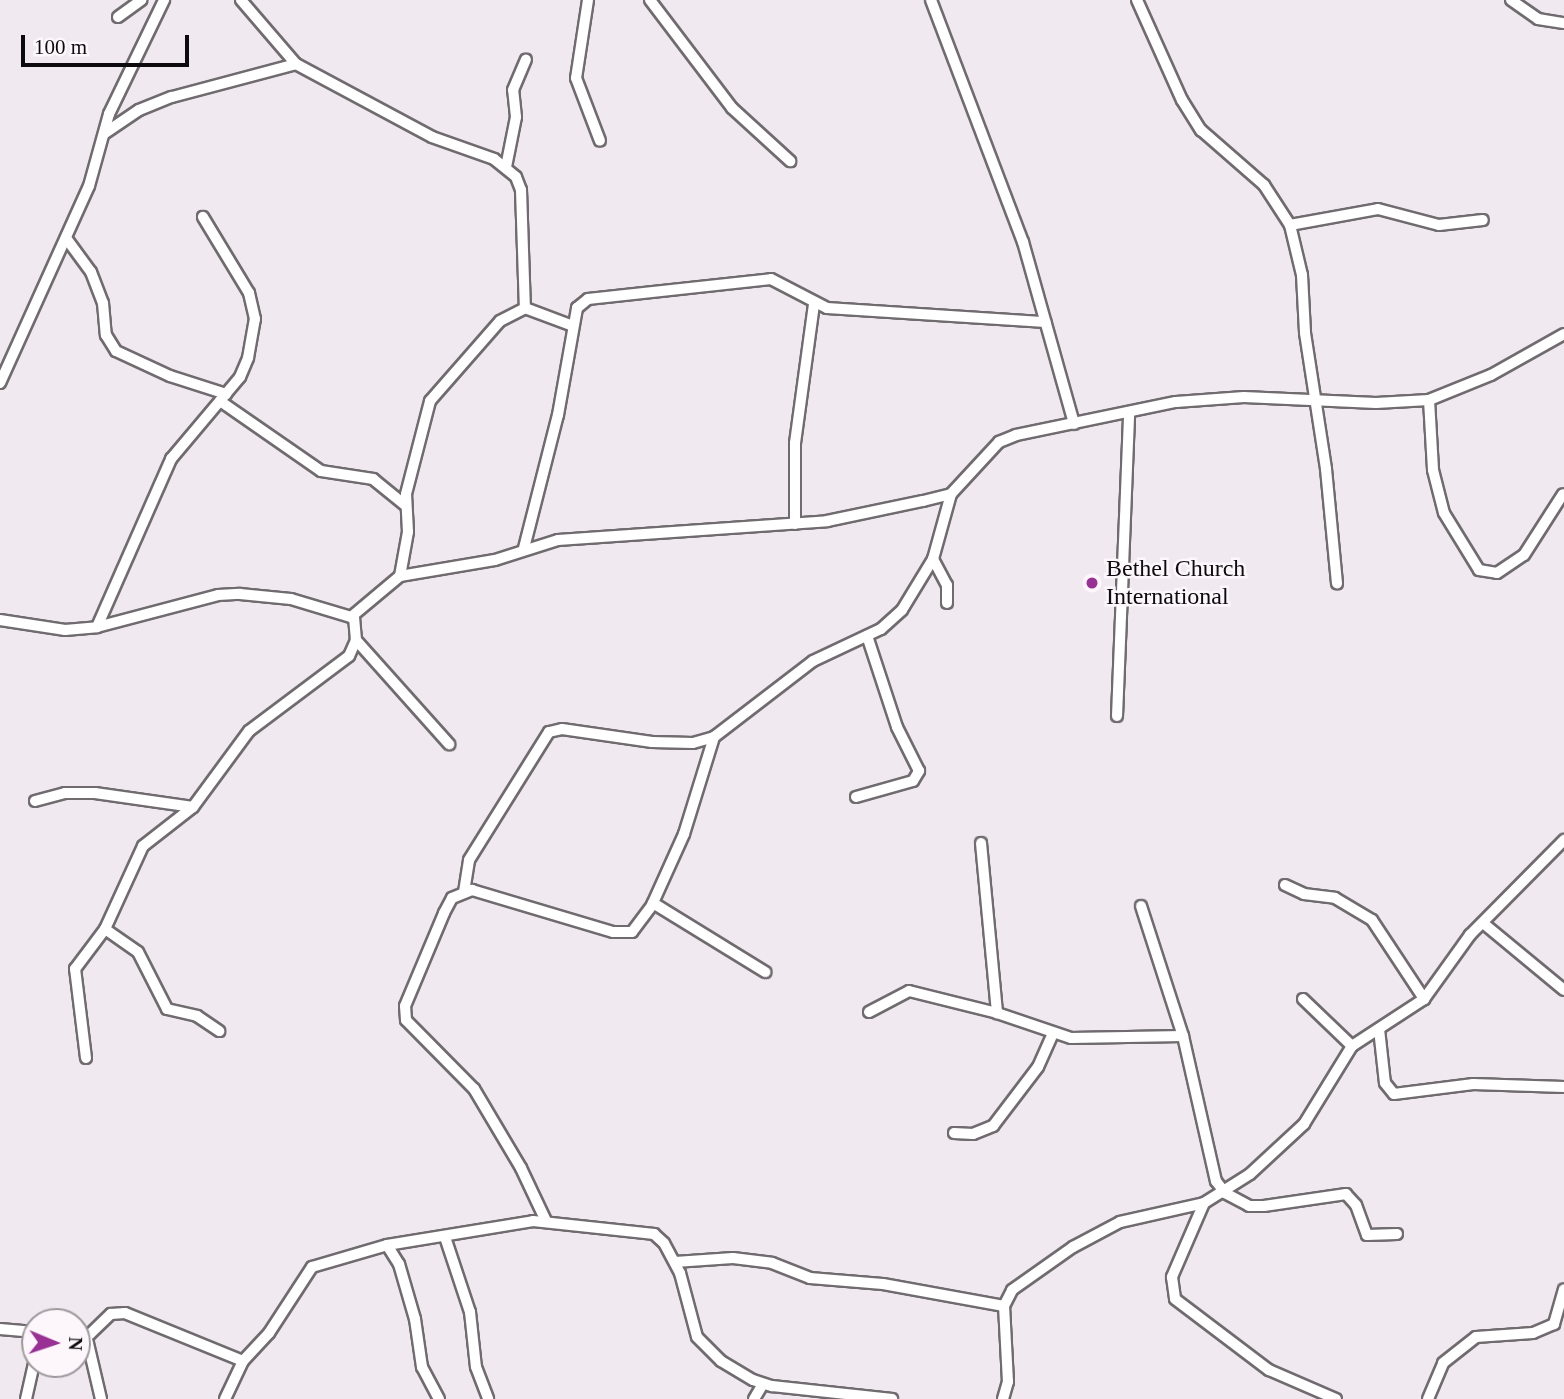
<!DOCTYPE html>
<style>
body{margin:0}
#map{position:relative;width:1564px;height:1399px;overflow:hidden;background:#f0e9ef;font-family:"Times New Roman",serif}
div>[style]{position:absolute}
.roads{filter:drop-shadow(2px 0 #706b6f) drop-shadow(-2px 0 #706b6f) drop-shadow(0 2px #706b6f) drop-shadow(0 -2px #706b6f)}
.street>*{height:10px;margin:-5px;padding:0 5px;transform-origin:5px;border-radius:5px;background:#fff}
.dots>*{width:19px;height:19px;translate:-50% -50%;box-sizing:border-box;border:4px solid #fdf7fc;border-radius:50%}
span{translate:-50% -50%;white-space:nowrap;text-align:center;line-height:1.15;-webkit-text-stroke:5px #fdf7fc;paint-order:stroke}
.poi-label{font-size:24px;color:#0d0b0d}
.left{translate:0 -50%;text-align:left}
.north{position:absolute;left:21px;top:1308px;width:70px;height:70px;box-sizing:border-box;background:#fdf7fc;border:2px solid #9d999c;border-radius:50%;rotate:92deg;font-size:19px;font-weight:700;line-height:28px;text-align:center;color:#0d0b0d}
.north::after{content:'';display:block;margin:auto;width:24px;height:32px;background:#993195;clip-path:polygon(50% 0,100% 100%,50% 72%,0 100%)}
.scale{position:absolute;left:21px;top:35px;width:168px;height:32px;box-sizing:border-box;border:4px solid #0d0b0d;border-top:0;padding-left:9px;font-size:21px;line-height:24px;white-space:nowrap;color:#0d0b0d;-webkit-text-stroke:5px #fdf7fc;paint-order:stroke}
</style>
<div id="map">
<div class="roads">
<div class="street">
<div style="left:241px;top:0;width:84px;rotate:49.3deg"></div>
<div style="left:296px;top:64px;width:154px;rotate:28.2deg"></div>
<div style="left:432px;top:137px;width:66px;rotate:19.5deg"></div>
<div style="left:494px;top:159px;width:28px;rotate:39deg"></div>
<div style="left:516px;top:177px;width:14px;rotate:69deg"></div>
<div style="left:521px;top:190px;width:118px;rotate:88.1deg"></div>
<div style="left:525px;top:308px;width:51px;rotate:20.6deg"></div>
<div style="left:588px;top:0;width:79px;rotate:98.7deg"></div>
<div style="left:576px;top:78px;width:67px;rotate:69.1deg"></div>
<div style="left:650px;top:0;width:136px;rotate:52.8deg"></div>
<div style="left:732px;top:108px;width:79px;rotate:42.4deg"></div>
<div style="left:931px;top:0;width:259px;rotate:69.2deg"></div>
<div style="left:1023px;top:242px;width:189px;rotate:74.3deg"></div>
<div style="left:1137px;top:0;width:110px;rotate:65.8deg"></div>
<div style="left:1182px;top:100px;width:36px;rotate:58deg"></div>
<div style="left:1201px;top:130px;width:84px;rotate:41.1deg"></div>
<div style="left:1264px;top:185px;width:48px;rotate:57deg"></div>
<div style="left:1290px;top:225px;width:51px;rotate:76.5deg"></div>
<div style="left:1302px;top:275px;width:58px;rotate:87deg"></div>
<div style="left:1305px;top:333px;width:138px;rotate:81.2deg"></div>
<div style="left:1326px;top:469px;width:115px;rotate:84.5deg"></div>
<div style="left:1511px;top:0;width:33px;rotate:35deg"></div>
<div style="left:1538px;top:19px;width:26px;rotate:9deg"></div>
<div style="left:118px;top:17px;width:29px;rotate:-36deg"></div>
<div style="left:105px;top:133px;width:41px;rotate:-34.1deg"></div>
<div style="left:139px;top:110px;width:35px;rotate:-22deg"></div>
<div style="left:172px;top:97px;width:128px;rotate:-14.9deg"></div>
<div style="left:506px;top:167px;width:51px;rotate:-78.7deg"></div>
<div style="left:516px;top:117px;width:27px;rotate:-96deg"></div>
<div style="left:513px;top:90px;width:33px;rotate:-67deg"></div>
<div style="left:1290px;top:225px;width:89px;rotate:-10.3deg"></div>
<div style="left:1378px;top:209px;width:63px;rotate:14.7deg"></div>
<div style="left:1439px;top:225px;width:44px;rotate:-6.5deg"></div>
<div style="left:66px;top:238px;width:42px;rotate:53.7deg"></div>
<div style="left:91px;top:272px;width:33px;rotate:69deg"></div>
<div style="left:103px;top:303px;width:32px;rotate:85deg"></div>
<div style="left:106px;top:335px;width:19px;rotate:58deg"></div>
<div style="left:116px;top:351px;width:60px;rotate:24.8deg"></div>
<div style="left:170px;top:376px;width:59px;rotate:17.8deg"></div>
<div style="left:0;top:383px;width:216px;rotate:-65.7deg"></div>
<div style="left:89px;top:186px;width:75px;rotate:-74.5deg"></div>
<div style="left:109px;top:114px;width:127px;rotate:-64.2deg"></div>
<div style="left:1429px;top:400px;width:70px;rotate:86.7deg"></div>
<div style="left:1433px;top:470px;width:44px;rotate:75.7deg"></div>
<div style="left:1444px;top:513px;width:67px;rotate:58.4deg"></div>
<div style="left:1479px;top:570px;width:18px;rotate:9deg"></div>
<div style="left:1497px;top:573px;width:32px;rotate:-34deg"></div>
<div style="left:1524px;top:555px;width:72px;rotate:-57.4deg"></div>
<div style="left:220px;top:401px;width:123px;rotate:34.7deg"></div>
<div style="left:321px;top:471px;width:53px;rotate:8.7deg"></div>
<div style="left:373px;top:479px;width:41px;rotate:39.1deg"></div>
<div style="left:795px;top:524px;width:81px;rotate:-90deg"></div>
<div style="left:795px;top:443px;width:140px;rotate:-82.2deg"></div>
<div style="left:524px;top:548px;width:137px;rotate:-75.7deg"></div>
<div style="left:558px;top:415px;width:109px;rotate:-79.9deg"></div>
<div style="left:577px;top:308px;width:14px;rotate:-39deg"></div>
<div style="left:588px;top:299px;width:184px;rotate:-6.2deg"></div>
<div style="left:771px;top:279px;width:63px;rotate:27.4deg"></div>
<div style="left:827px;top:308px;width:219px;rotate:3.7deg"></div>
<div style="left:933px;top:559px;width:30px;rotate:62deg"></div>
<div style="left:947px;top:585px;width:18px;rotate:90deg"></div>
<div style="left:400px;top:576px;width:45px;rotate:-79.7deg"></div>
<div style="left:408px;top:532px;width:38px;rotate:-93deg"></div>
<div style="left:406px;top:494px;width:96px;rotate:-75.5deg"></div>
<div style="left:430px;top:401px;width:106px;rotate:-48.8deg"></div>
<div style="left:500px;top:321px;width:28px;rotate:-27deg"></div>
<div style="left:0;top:620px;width:66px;rotate:8.7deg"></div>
<div style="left:65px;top:630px;width:32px;rotate:-5deg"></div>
<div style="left:97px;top:627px;width:125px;rotate:-14.8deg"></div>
<div style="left:218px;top:595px;width:22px;rotate:-3deg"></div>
<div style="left:240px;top:594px;width:51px;rotate:5.6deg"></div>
<div style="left:291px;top:599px;width:63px;rotate:16.7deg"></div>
<div style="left:351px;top:617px;width:64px;rotate:-39.9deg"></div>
<div style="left:400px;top:576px;width:96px;rotate:-9.6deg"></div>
<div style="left:495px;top:560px;width:66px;rotate:-17.6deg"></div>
<div style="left:558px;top:540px;width:270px;rotate:-4deg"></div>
<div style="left:827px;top:521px;width:98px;rotate:-11.8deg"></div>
<div style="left:923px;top:501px;width:29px;rotate:-14deg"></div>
<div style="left:951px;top:494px;width:71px;rotate:-47.3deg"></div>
<div style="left:999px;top:442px;width:18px;rotate:-22deg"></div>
<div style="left:1016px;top:435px;width:163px;rotate:-11.7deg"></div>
<div style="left:1176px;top:402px;width:68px;rotate:-4.2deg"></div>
<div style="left:1244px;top:397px;width:132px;rotate:2.6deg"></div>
<div style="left:1376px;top:403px;width:53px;rotate:-3.2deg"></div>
<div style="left:1429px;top:400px;width:67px;rotate:-22deg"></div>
<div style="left:1491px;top:375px;width:84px;rotate:-29.3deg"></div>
<div style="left:97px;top:627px;width:184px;rotate:-66.2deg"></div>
<div style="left:171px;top:459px;width:107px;rotate:-49.9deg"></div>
<div style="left:240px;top:377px;width:21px;rotate:-67deg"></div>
<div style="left:248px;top:358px;width:40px;rotate:-80deg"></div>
<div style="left:255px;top:319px;width:27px;rotate:-103deg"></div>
<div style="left:249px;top:293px;width:89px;rotate:-121.2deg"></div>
<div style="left:356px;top:640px;width:140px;rotate:48.2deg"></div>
<div style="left:1117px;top:716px;width:303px;rotate:-87.7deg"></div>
<div style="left:856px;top:797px;width:59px;rotate:-15.7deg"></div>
<div style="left:913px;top:781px;width:12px;rotate:-59deg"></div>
<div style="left:919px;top:771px;width:49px;rotate:-116.6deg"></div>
<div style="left:897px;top:727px;width:96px;rotate:-108.2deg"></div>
<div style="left:35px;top:801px;width:31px;rotate:-15deg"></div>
<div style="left:65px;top:793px;width:30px"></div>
<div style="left:95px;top:793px;width:99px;rotate:8.1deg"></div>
<div style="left:981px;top:843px;width:171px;rotate:84.6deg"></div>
<div style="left:1285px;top:885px;width:21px;rotate:25deg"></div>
<div style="left:1304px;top:894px;width:31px;rotate:7deg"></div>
<div style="left:1335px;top:898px;width:43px;rotate:30.7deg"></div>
<div style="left:1372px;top:920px;width:95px;rotate:56.6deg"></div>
<div style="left:464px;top:892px;width:32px;rotate:-81deg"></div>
<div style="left:469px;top:860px;width:151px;rotate:-58deg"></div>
<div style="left:549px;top:732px;width:13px;rotate:-13deg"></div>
<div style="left:562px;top:729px;width:91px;rotate:8.2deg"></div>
<div style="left:652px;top:742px;width:41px;rotate:1.4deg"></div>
<div style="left:693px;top:743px;width:22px;rotate:-16deg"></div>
<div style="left:653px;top:903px;width:132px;rotate:31.6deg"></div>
<div style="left:1141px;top:906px;width:137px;rotate:72.1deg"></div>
<div style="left:1483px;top:923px;width:105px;rotate:39.6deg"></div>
<div style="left:105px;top:929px;width:40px;rotate:34.9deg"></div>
<div style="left:138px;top:952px;width:64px;rotate:63deg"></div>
<div style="left:167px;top:1009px;width:31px;rotate:13deg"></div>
<div style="left:197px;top:1016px;width:27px;rotate:34deg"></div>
<div style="left:1303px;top:999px;width:68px;rotate:43.8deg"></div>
<div style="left:869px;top:1012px;width:45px;rotate:-27.7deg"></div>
<div style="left:909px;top:991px;width:91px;rotate:14deg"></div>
<div style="left:997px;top:1013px;width:78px;rotate:18.7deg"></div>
<div style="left:1071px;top:1038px;width:112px;rotate:-1deg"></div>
<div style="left:1183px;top:1036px;width:149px;rotate:77.2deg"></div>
<div style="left:1216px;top:1181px;width:15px;rotate:53deg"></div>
<div style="left:1225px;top:1193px;width:27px;rotate:28deg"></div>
<div style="left:1249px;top:1206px;width:15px"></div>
<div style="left:1264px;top:1206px;width:83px;rotate:-8.3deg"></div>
<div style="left:1346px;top:1194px;width:15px;rotate:48deg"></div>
<div style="left:1356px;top:1205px;width:32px;rotate:70deg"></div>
<div style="left:1367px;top:1235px;width:30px;rotate:-2deg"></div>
<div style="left:1379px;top:1029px;width:54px;rotate:83.7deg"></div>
<div style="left:1385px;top:1083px;width:14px;rotate:51deg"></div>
<div style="left:1394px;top:1094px;width:80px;rotate:-7.2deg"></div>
<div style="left:1473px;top:1084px;width:91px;rotate:1.9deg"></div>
<div style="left:86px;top:1058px;width:90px;rotate:-97deg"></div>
<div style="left:75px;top:969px;width:50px;rotate:-53.1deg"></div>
<div style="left:105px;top:929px;width:91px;rotate:-65.4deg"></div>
<div style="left:143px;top:846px;width:63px;rotate:-38deg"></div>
<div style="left:193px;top:807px;width:94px;rotate:-53.6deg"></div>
<div style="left:249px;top:731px;width:125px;rotate:-36.9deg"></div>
<div style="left:349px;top:656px;width:17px;rotate:-66deg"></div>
<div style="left:356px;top:640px;width:24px;rotate:-95deg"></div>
<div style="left:954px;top:1133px;width:19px;rotate:3deg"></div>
<div style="left:973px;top:1134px;width:22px;rotate:-22deg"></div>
<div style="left:993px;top:1126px;width:74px;rotate:-52.7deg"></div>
<div style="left:1038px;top:1067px;width:36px;rotate:-66deg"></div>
<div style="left:1204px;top:1203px;width:81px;rotate:113.4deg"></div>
<div style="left:1172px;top:1277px;width:22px;rotate:82deg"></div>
<div style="left:1175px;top:1299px;width:118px;rotate:37.1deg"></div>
<div style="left:1269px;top:1370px;width:73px;rotate:23.4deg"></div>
<div style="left:546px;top:1221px;width:59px;rotate:-115.3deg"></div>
<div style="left:521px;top:1168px;width:92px;rotate:-120.7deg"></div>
<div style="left:474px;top:1089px;width:97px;rotate:-134.6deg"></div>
<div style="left:406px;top:1020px;width:14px;rotate:-94deg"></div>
<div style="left:405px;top:1006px;width:101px;rotate:-67.2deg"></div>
<div style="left:444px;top:913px;width:17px;rotate:-62deg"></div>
<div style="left:452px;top:898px;width:22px;rotate:-22deg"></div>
<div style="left:472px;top:890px;width:147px;rotate:16.6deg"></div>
<div style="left:613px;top:932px;width:19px"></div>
<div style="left:632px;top:932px;width:34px;rotate:-53deg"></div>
<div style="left:652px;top:905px;width:78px;rotate:-65.7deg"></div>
<div style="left:684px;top:834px;width:102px;rotate:-72.8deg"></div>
<div style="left:714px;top:737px;width:125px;rotate:-37.5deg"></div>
<div style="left:813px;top:661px;width:75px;rotate:-25.2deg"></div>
<div style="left:881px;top:629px;width:28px;rotate:-42deg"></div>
<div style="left:902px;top:610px;width:60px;rotate:-58.7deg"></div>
<div style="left:933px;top:559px;width:67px;rotate:-74.5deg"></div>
<div style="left:445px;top:1237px;width:79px;rotate:71.6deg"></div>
<div style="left:470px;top:1312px;width:55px;rotate:83.8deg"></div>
<div style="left:476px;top:1367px;width:34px;rotate:69deg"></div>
<div style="left:387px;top:1245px;width:22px;rotate:58deg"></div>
<div style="left:399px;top:1264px;width:57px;rotate:73.8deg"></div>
<div style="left:415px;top:1319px;width:49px;rotate:81.7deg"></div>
<div style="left:422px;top:1367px;width:36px;rotate:62deg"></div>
<div style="left:675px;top:1262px;width:58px;rotate:-3.9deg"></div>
<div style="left:733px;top:1258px;width:39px;rotate:7deg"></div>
<div style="left:772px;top:1263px;width:41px;rotate:21.5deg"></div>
<div style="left:810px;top:1278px;width:73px;rotate:4.7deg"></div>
<div style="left:883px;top:1284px;width:123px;rotate:10.3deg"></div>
<div style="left:0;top:1329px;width:35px;rotate:5deg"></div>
<div style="left:77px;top:1335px;width:13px;rotate:-4deg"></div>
<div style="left:90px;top:1334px;width:29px;rotate:-44deg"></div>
<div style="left:111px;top:1314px;width:14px;rotate:-4deg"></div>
<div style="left:125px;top:1313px;width:127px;rotate:22.1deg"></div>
<div style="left:86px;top:1335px;width:66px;rotate:76.8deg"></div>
<div style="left:26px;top:1399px;width:41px;rotate:-77.3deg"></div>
<div style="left:225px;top:1399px;width:42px;rotate:-64.7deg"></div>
<div style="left:243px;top:1361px;width:38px;rotate:-47deg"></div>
<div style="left:269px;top:1333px;width:79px;rotate:-56.9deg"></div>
<div style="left:312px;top:1267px;width:78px;rotate:-16.3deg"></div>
<div style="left:387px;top:1245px;width:148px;rotate:-9.3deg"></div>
<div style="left:533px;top:1221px;width:122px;rotate:6.1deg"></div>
<div style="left:654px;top:1234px;width:13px;rotate:42deg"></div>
<div style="left:664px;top:1243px;width:34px;rotate:62deg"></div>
<div style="left:680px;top:1273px;width:66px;rotate:75.1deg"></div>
<div style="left:697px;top:1337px;width:34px;rotate:45deg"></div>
<div style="left:721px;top:1361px;width:37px;rotate:31deg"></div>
<div style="left:753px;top:1380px;width:20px;rotate:18deg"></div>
<div style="left:772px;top:1386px;width:121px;rotate:6.2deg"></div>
<div style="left:754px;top:1399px;width:17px;rotate:-59deg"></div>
<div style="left:1003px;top:1399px;width:18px;rotate:-74deg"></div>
<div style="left:1008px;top:1382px;width:76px;rotate:-93deg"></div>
<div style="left:1004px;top:1306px;width:18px;rotate:-63deg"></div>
<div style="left:1012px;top:1290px;width:75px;rotate:-35.2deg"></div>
<div style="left:1073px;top:1247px;width:53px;rotate:-28deg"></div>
<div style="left:1120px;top:1222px;width:86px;rotate:-12.7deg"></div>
<div style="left:1204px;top:1203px;width:54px;rotate:-32.2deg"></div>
<div style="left:1250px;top:1174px;width:74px;rotate:-42.8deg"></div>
<div style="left:1304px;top:1124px;width:92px;rotate:-58.4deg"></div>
<div style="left:1352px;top:1046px;width:86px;rotate:-33.1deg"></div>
<div style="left:1424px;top:999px;width:79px;rotate:-54.3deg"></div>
<div style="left:1470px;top:935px;width:134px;rotate:-45.3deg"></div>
<div style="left:1428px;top:1399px;width:39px;rotate:-67deg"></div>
<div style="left:1443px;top:1363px;width:42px;rotate:-38.2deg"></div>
<div style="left:1476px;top:1337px;width:57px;rotate:-4deg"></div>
<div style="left:1533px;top:1333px;width:23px;rotate:-23deg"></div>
<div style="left:1554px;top:1324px;width:36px;rotate:-74deg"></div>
</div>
</div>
<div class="dots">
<div style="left:1092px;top:583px;background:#993195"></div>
</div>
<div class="poi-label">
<span class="left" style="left:1106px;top:583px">Bethel Church<br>International</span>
</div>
<div class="north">N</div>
<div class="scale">100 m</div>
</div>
